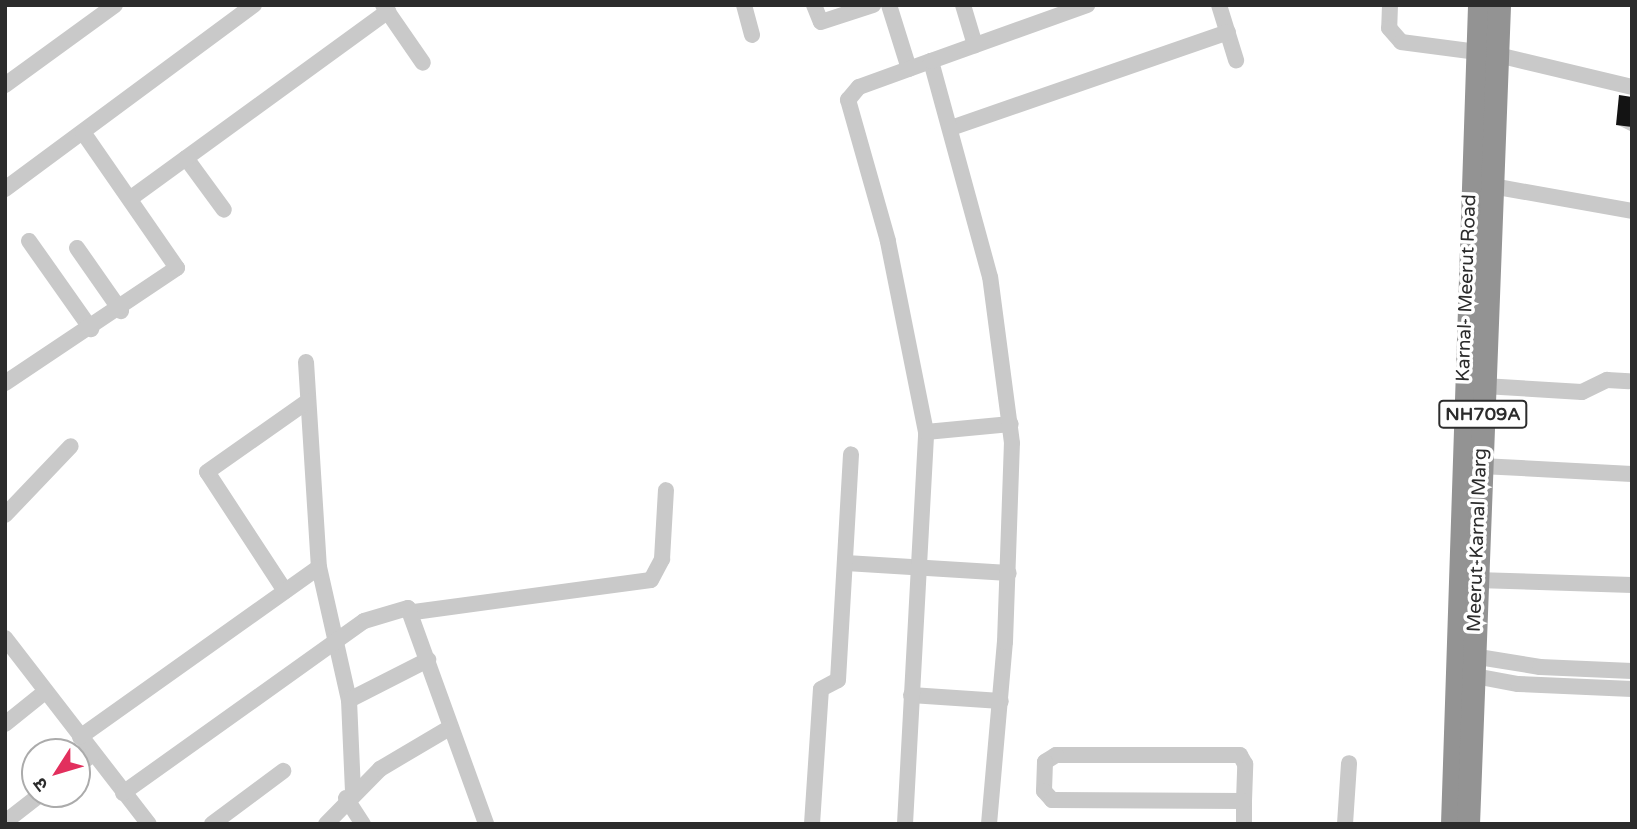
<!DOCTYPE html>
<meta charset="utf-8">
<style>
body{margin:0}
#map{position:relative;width:1637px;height:829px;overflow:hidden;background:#fff;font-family:"Varela Round","Noto Sans Devanagari",sans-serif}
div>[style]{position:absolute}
.shadow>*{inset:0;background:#0003}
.building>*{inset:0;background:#131313}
.minor>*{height:16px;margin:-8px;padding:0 8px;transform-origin:8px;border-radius:8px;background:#c9c9c9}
.highway>*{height:23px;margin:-11.5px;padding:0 11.5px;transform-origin:11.5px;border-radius:11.5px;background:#939393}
span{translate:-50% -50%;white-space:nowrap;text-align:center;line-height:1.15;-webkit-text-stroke:7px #fff;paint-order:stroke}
.shield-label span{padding:2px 5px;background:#fff;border:2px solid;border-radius:5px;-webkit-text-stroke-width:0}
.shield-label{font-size:18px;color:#2c2c2c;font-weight:700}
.street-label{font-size:19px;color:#2c2c2c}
.frame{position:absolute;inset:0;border:7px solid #2c2c2c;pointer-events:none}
.north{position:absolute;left:21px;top:738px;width:70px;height:70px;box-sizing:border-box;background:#fff;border:2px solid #ababab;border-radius:50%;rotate:233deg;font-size:19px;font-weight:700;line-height:28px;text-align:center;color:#2c2c2c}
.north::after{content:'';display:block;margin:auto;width:24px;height:32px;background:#e22f5d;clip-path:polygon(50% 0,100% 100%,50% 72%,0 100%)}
</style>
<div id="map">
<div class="shadow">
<div style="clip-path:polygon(1621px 97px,1632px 97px,1632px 132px,1618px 125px)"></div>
</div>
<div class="building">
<div style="clip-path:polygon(1619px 95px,1632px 97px,1632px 127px,1616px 125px)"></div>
</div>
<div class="minor">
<div style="left:383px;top:5px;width:70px;rotate:55.4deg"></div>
<div style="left:744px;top:5px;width:31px;rotate:75deg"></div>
<div style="left:814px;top:5px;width:18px;rotate:68deg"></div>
<div style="left:821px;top:22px;width:55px;rotate:-18.1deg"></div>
<div style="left:889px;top:5px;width:67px;rotate:72.6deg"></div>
<div style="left:963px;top:5px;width:42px;rotate:73.3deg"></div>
<div style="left:1219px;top:5px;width:58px;rotate:72.8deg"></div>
<div style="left:1390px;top:5px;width:23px;rotate:92deg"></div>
<div style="left:1389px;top:28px;width:18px;rotate:49deg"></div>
<div style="left:1401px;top:42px;width:77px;rotate:7.5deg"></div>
<div style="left:1498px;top:55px;width:138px;rotate:13.4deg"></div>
<div style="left:5px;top:85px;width:136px;rotate:-36deg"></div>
<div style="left:951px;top:128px;width:293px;rotate:-19.1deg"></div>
<div style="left:186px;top:158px;width:64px;rotate:53.8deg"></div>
<div style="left:1492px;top:186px;width:142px;rotate:10.1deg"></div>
<div style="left:5px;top:189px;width:310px;rotate:-36.5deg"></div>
<div style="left:131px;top:198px;width:318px;rotate:-36deg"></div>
<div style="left:29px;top:241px;width:108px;rotate:54.8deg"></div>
<div style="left:77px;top:248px;width:77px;rotate:55.1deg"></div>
<div style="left:306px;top:362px;width:205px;rotate:86.4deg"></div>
<div style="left:319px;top:567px;width:136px;rotate:77.3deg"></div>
<div style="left:349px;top:700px;width:92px;rotate:87.5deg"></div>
<div style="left:5px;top:383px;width:207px;rotate:-33.8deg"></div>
<div style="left:177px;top:268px;width:165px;rotate:-124.7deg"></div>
<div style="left:1484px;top:386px;width:98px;rotate:3.5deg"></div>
<div style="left:1582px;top:392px;width:28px;rotate:-26deg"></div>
<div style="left:1607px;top:380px;width:22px;rotate:3deg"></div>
<div style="left:926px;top:432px;width:85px;rotate:-5.4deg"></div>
<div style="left:1481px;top:466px;width:151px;rotate:3deg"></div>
<div style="left:5px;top:515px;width:95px;rotate:-46.3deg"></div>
<div style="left:846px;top:563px;width:163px;rotate:3.5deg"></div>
<div style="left:1476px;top:580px;width:156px;rotate:1.8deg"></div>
<div style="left:285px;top:591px;width:142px;rotate:-123.2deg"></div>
<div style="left:207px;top:472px;width:123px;rotate:-35.1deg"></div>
<div style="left:414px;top:612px;width:239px;rotate:-7.7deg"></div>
<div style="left:651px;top:580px;width:24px;rotate:-62deg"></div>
<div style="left:662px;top:559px;width:69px;rotate:-86.7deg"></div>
<div style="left:5px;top:638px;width:235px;rotate:52.3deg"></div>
<div style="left:1466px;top:655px;width:75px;rotate:9.2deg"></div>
<div style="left:1540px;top:667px;width:92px;rotate:2.5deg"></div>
<div style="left:1464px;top:674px;width:55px;rotate:10.5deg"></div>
<div style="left:1518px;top:684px;width:114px;rotate:2.5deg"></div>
<div style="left:911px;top:695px;width:90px;rotate:3.8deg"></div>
<div style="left:349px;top:700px;width:89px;rotate:-26.9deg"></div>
<div style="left:5px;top:724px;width:51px;rotate:-38.7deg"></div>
<div style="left:80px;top:737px;width:293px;rotate:-35.4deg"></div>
<div style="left:77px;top:766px;width:20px;rotate:-37deg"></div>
<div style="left:123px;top:793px;width:296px;rotate:-35.5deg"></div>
<div style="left:364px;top:621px;width:46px;rotate:-16.5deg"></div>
<div style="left:408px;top:608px;width:230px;rotate:70.1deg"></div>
<div style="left:346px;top:798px;width:31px;rotate:57deg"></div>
<div style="left:5px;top:822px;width:46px;rotate:-37.9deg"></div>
<div style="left:212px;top:824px;width:89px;rotate:-36.7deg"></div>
<div style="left:326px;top:824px;width:77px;rotate:-45.5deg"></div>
<div style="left:380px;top:769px;width:82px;rotate:-30.6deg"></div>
<div style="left:812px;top:824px;width:135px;rotate:-86.2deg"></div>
<div style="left:821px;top:689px;width:19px;rotate:-28deg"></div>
<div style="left:838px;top:680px;width:226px;rotate:-86.7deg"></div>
<div style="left:905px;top:824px;width:393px;rotate:-86.9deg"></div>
<div style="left:926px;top:432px;width:195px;rotate:-101.3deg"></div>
<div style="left:888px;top:241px;width:147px;rotate:-105.8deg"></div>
<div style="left:848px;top:100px;width:17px;rotate:-50deg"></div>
<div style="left:859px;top:87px;width:77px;rotate:-19.9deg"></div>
<div style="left:989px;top:824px;width:183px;rotate:-85deg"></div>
<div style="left:1005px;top:642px;width:199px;rotate:-88deg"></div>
<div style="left:1012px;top:443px;width:167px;rotate:-97.5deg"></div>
<div style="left:990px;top:277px;width:224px;rotate:-105.3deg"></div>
<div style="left:931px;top:61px;width:166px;rotate:-19.7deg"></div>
<div style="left:1244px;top:824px;width:23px;rotate:-90deg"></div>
<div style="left:1244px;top:801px;width:37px;rotate:-88deg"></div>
<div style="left:1245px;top:764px;width:10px;rotate:-119deg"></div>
<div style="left:1240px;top:755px;width:184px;rotate:180deg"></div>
<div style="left:1056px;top:755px;width:13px;rotate:148deg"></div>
<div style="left:1045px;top:762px;width:29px;rotate:92deg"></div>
<div style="left:1044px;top:791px;width:12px;rotate:48deg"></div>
<div style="left:1052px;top:800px;width:192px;rotate:0.3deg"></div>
<div style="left:1345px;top:824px;width:61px;rotate:-86.2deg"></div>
</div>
<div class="highway">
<div style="left:1452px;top:824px;width:819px;rotate:-88.11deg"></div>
<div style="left:1468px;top:824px;width:820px;rotate:-87.83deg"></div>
</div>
<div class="shield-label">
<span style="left:1483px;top:414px">NH709A</span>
</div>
<div class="street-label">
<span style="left:1467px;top:288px;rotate:-88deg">Karnal- Meerut Road</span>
<span style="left:1478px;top:540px;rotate:-88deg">Meerut-Karnal Marg</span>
</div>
<div class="frame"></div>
<div class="north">उ</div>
</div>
